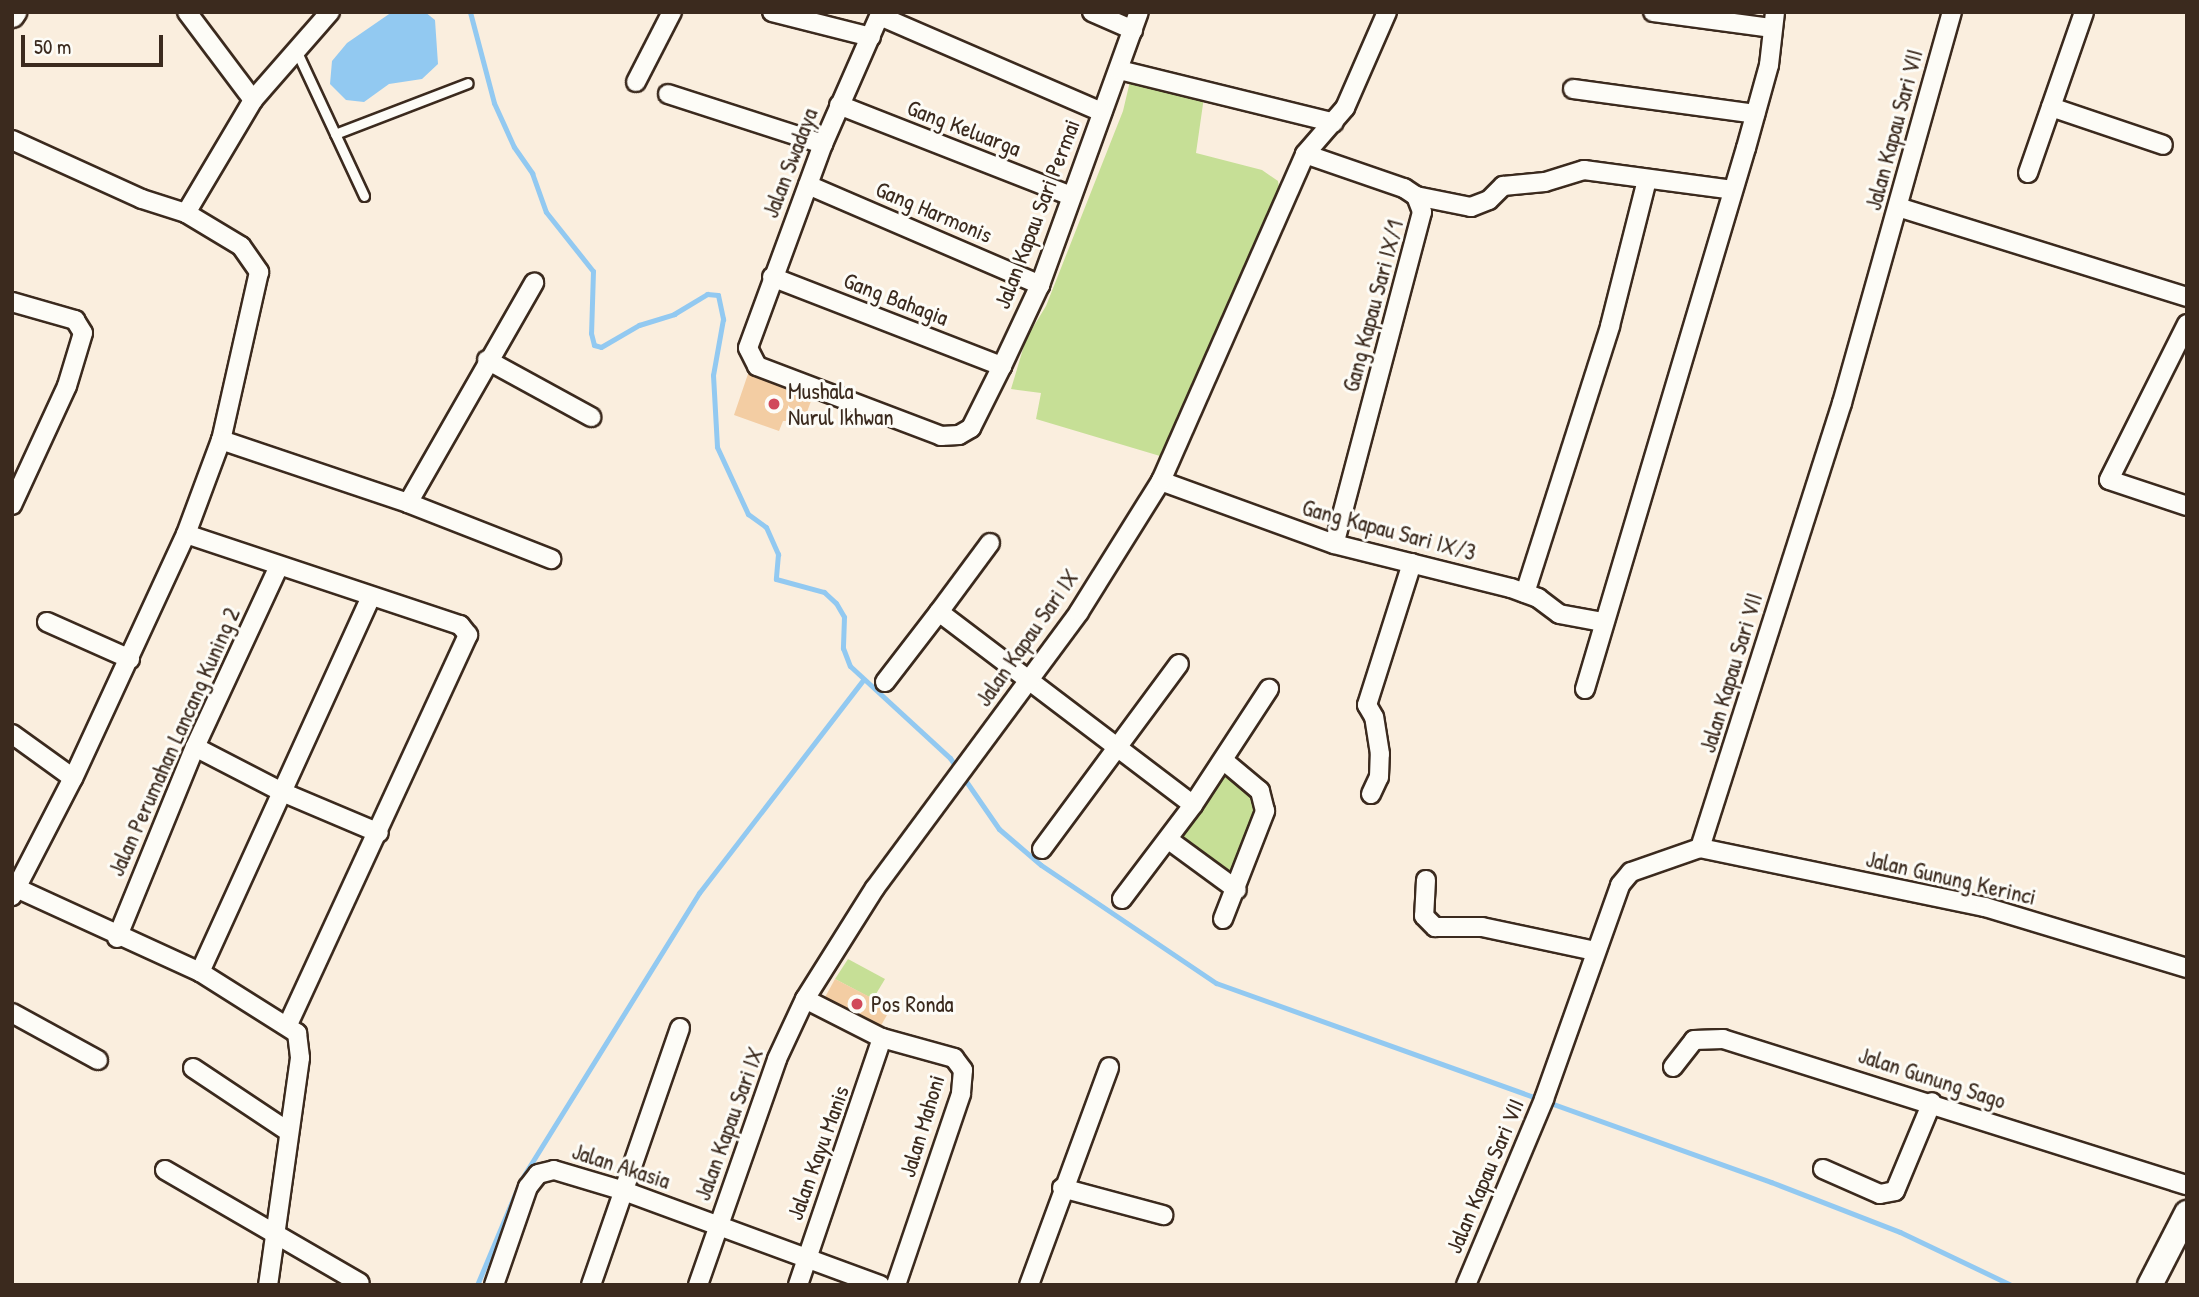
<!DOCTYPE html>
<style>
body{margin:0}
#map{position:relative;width:2199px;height:1297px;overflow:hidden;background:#faeede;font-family:"Patrick Hand",sans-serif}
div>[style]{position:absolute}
.green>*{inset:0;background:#c6df96}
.water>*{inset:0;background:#92c9f1}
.stream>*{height:5px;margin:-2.5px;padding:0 2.5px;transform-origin:2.5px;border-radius:2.5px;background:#92c9f1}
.building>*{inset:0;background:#f3cda3}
.roads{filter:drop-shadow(2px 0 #3b2a1e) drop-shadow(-2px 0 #3b2a1e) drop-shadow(0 2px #3b2a1e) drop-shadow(0 -2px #3b2a1e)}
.lane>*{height:9px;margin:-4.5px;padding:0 4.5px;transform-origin:4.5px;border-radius:4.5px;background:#fdfcf7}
.street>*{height:18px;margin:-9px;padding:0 9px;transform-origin:9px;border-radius:9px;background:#fdfcf7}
.secondary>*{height:24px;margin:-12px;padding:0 12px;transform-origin:12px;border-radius:12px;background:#fdfcf7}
.dots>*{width:19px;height:19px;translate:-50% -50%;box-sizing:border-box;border:4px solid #fdfcf7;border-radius:50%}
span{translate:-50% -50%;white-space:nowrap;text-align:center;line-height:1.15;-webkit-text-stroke:6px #fdfcf7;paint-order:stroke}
.street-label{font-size:23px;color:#3b2a1e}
.poi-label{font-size:23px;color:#3b2a1e}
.left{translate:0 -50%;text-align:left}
.frame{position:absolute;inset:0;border:14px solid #3b2a1e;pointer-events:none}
.scale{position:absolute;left:21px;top:35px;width:142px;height:32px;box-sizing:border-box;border:4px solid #3b2a1e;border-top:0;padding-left:9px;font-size:21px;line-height:24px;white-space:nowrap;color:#3b2a1e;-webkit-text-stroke:5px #fdfcf7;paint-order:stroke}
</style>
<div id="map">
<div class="green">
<div style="clip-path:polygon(1131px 77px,1204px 97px,1196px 153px,1262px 170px,1278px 181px,1279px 187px,1174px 438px,1160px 456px,1036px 419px,1041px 393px,1011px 389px,1026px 339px,1046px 306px,1123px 111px)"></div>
<div style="clip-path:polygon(1222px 765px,1260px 800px,1233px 879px,1178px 841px)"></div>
<div style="clip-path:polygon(848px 959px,885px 979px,873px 999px,835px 979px)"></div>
</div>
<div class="water">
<div style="clip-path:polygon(392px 12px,425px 12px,435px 20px,438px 64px,422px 79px,389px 84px,364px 102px,346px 100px,330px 84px,332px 61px,347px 43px)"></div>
</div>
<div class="stream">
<div style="left:470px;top:12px;width:94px;rotate:75.2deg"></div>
<div style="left:494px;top:103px;width:48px;rotate:65.6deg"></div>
<div style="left:514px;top:147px;width:32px;rotate:55deg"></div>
<div style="left:532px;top:173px;width:41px;rotate:70.3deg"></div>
<div style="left:546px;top:212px;width:75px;rotate:51.5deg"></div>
<div style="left:593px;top:271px;width:62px;rotate:91.8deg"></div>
<div style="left:591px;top:333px;width:12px;rotate:76deg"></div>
<div style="left:594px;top:345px;width:7px;rotate:16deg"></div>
<div style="left:601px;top:347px;width:44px;rotate:-30.1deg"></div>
<div style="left:639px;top:325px;width:37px;rotate:-17deg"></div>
<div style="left:674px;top:314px;width:39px;rotate:-31deg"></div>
<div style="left:707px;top:294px;width:11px;rotate:5deg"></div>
<div style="left:718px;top:295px;width:25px;rotate:78deg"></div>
<div style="left:723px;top:319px;width:57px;rotate:100.1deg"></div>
<div style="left:713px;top:375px;width:72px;rotate:86.8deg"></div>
<div style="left:717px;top:447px;width:74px;rotate:65.2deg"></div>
<div style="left:748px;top:514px;width:22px;rotate:36deg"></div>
<div style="left:766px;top:527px;width:30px;rotate:66deg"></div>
<div style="left:778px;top:554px;width:25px;rotate:95deg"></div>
<div style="left:776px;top:579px;width:50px;rotate:15.2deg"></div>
<div style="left:824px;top:592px;width:16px;rotate:43deg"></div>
<div style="left:836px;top:603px;width:16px;rotate:60deg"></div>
<div style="left:844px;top:617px;width:31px;rotate:92deg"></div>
<div style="left:843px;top:648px;width:19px;rotate:69deg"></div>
<div style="left:850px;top:666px;width:136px;rotate:42.6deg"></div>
<div style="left:950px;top:758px;width:86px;rotate:55.4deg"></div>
<div style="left:999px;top:829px;width:55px;rotate:40.6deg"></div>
<div style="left:1041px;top:865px;width:211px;rotate:34deg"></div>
<div style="left:1216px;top:983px;width:590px;rotate:19.73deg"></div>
<div style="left:1771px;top:1182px;width:138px;rotate:21.2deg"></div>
<div style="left:1900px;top:1232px;width:123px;rotate:25.5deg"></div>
<div style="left:477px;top:1285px;width:114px;rotate:-67.3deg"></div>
<div style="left:521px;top:1180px;width:338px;rotate:-58.2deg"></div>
<div style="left:699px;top:893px;width:269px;rotate:-52.4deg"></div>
</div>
<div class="building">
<div style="clip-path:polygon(749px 371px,814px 393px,804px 420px,783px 421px,779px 431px,734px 415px)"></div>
<div style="clip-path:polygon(835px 979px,891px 1008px,879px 1029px,824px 999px)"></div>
</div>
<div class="roads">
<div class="lane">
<div style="left:296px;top:50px;width:161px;rotate:65deg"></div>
<div style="left:335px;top:134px;width:142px;rotate:-21deg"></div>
</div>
<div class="street">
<div style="left:187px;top:12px;width:110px;rotate:53.1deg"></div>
<div style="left:772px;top:12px;width:102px;rotate:14.2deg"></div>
<div style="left:881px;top:12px;width:144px;rotate:113.7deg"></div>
<div style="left:823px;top:144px;width:217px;rotate:110.2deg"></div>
<div style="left:748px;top:348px;width:20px;rotate:63deg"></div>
<div style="left:757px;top:366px;width:197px;rotate:20.8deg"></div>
<div style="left:941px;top:436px;width:18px;rotate:-3deg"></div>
<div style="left:959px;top:435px;width:14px;rotate:-30deg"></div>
<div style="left:971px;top:428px;width:69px;rotate:-63.4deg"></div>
<div style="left:1002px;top:366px;width:89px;rotate:-64.9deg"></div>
<div style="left:1040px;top:285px;width:290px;rotate:-70.1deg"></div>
<div style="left:1092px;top:12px;width:45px;rotate:23.7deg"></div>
<div style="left:1653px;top:12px;width:119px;rotate:7.7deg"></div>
<div style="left:880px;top:16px;width:242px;rotate:23.4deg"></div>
<div style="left:1119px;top:70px;width:221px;rotate:13.8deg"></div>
<div style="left:636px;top:82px;width:79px;rotate:-62.8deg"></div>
<div style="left:1573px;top:89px;width:184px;rotate:7.8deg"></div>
<div style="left:668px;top:94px;width:163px;rotate:17.9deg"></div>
<div style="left:839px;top:105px;width:249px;rotate:21.4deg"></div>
<div style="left:2051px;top:107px;width:118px;rotate:18.7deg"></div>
<div style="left:12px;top:140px;width:143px;rotate:24.4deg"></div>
<div style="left:142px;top:199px;width:46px;rotate:17.7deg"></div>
<div style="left:186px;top:213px;width:64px;rotate:31deg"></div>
<div style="left:241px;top:246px;width:32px;rotate:55deg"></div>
<div style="left:259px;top:272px;width:172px;rotate:102.7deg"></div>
<div style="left:221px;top:440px;width:100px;rotate:110.4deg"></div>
<div style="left:186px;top:534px;width:269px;rotate:114.8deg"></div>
<div style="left:73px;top:778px;width:133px;rotate:117.3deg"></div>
<div style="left:1305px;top:154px;width:105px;rotate:19deg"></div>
<div style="left:1404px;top:188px;width:14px;rotate:34deg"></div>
<div style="left:1416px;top:196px;width:17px;rotate:69deg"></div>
<div style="left:1422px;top:212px;width:343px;rotate:104.8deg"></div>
<div style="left:2028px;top:173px;width:170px;rotate:-70.8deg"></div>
<div style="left:808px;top:185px;width:253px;rotate:23.3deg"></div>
<div style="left:1416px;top:196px;width:56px;rotate:11.3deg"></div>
<div style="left:1471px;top:207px;width:19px;rotate:-21deg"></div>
<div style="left:1489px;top:200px;width:20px;rotate:-45deg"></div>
<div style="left:1503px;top:186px;width:42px;rotate:-5.4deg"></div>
<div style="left:1545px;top:182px;width:41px;rotate:-17.1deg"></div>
<div style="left:1584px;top:170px;width:150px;rotate:7.6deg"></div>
<div style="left:1898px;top:207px;width:303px;rotate:17.3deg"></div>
<div style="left:186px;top:213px;width:131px;rotate:-59.3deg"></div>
<div style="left:253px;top:100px;width:117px;rotate:-48.8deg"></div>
<div style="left:772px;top:277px;width:247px;rotate:21.2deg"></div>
<div style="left:12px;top:302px;width:66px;rotate:15.9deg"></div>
<div style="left:75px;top:320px;width:15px;rotate:58deg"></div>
<div style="left:83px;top:333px;width:55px;rotate:106.8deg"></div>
<div style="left:67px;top:386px;width:131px;rotate:114.8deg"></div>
<div style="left:2187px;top:324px;width:174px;rotate:116.6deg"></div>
<div style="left:2109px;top:480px;width:82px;rotate:18.4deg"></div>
<div style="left:487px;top:360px;width:119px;rotate:28.7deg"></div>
<div style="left:221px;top:440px;width:197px;rotate:18.6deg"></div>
<div style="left:408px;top:503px;width:254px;rotate:-60.2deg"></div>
<div style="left:1161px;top:481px;width:184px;rotate:20deg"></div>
<div style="left:1334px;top:544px;width:182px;rotate:14deg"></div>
<div style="left:1511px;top:588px;width:29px;rotate:20deg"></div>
<div style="left:1538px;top:598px;width:26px;rotate:37deg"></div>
<div style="left:1559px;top:614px;width:45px;rotate:10.3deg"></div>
<div style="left:408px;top:503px;width:154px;rotate:21.4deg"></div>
<div style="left:186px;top:534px;width:289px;rotate:18.4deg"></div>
<div style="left:460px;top:625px;width:13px;rotate:51deg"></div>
<div style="left:468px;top:635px;width:430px;rotate:114.8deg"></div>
<div style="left:990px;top:543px;width:86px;rotate:126.5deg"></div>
<div style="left:939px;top:612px;width:319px;rotate:37.2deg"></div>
<div style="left:1525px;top:593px;width:280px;rotate:-72.3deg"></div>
<div style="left:1610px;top:326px;width:151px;rotate:-75.8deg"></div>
<div style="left:47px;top:622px;width:91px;rotate:24deg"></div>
<div style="left:885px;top:682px;width:88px;rotate:-52.4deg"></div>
<div style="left:1585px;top:689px;width:564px;rotate:-73.43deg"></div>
<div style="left:1746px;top:148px;width:86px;rotate:-74.5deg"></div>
<div style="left:1769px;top:65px;width:53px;rotate:-83.5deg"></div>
<div style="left:12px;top:734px;width:75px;rotate:35.8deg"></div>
<div style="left:195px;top:747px;width:98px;rotate:27.3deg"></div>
<div style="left:282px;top:792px;width:105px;rotate:22.9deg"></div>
<div style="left:1371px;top:794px;width:19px;rotate:-65deg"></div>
<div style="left:1379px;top:777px;width:23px;rotate:-88deg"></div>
<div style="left:1380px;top:754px;width:37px;rotate:-99deg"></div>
<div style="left:1374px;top:717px;width:14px;rotate:-120deg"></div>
<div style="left:1367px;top:705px;width:149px;rotate:-72.4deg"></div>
<div style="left:1169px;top:840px;width:84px;rotate:36.3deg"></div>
<div style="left:1700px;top:848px;width:467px;rotate:-72.3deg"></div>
<div style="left:1842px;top:403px;width:406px;rotate:-74.3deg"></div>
<div style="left:1700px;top:848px;width:291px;rotate:11.7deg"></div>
<div style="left:1985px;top:907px;width:211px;rotate:16.8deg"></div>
<div style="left:1042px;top:849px;width:230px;rotate:-53.5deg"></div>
<div style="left:1426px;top:880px;width:36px;rotate:93deg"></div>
<div style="left:1424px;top:916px;width:16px;rotate:45deg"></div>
<div style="left:1435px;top:927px;width:47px"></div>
<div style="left:1482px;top:927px;width:116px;rotate:12deg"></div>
<div style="left:12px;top:886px;width:207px;rotate:24.6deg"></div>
<div style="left:200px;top:972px;width:115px;rotate:32.2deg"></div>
<div style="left:297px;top:1033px;width:25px;rotate:83deg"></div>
<div style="left:300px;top:1058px;width:229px;rotate:98deg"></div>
<div style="left:1122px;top:899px;width:118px;rotate:-52.9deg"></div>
<div style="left:1193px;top:805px;width:139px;rotate:-56.8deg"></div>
<div style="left:1223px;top:919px;width:116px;rotate:-68.7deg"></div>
<div style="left:1265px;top:811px;width:21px;rotate:-104deg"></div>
<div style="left:1260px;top:791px;width:48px;rotate:-140deg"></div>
<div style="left:117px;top:938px;width:206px;rotate:-67.8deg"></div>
<div style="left:195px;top:747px;width:197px;rotate:-65.1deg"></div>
<div style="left:200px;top:972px;width:412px;rotate:-65.5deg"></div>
<div style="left:805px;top:999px;width:86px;rotate:26.9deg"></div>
<div style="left:882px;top:1038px;width:75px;rotate:15.5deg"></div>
<div style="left:954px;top:1058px;width:15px;rotate:53deg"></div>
<div style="left:963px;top:1070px;width:24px;rotate:95deg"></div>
<div style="left:961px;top:1094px;width:202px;rotate:108.8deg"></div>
<div style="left:12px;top:1013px;width:98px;rotate:28.7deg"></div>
<div style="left:1673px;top:1067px;width:34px;rotate:-52deg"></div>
<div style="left:1694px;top:1040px;width:29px;rotate:-2deg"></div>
<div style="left:1723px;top:1039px;width:486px;rotate:17.5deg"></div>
<div style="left:193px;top:1068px;width:115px;rotate:33.7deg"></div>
<div style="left:1823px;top:1169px;width:62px;rotate:23.7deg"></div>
<div style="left:1880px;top:1194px;width:15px;rotate:-11deg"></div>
<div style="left:1895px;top:1191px;width:96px;rotate:-67.4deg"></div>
<div style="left:165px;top:1170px;width:225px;rotate:30.1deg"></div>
<div style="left:1062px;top:1188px;width:105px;rotate:15deg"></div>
<div style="left:494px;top:1285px;width:104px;rotate:-70.9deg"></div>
<div style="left:528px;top:1187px;width:16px;rotate:-52deg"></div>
<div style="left:538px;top:1174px;width:16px;rotate:-14deg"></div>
<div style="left:554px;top:1170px;width:73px;rotate:16.7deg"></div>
<div style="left:624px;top:1191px;width:273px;rotate:20.2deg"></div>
<div style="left:591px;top:1285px;width:272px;rotate:-70.9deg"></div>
<div style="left:698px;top:1285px;width:239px;rotate:-70.7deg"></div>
<div style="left:777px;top:1059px;width:66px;rotate:-65deg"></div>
<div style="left:805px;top:999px;width:131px;rotate:-57.8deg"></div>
<div style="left:875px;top:888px;width:343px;rotate:-53.5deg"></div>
<div style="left:1079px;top:612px;width:155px;rotate:-58deg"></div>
<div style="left:1161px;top:481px;width:357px;rotate:-66.2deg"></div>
<div style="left:1305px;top:154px;width:61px;rotate:-49deg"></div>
<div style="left:1345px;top:108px;width:105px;rotate:-66.4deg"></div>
<div style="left:798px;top:1285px;width:261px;rotate:-71.2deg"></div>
<div style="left:1029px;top:1285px;width:232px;rotate:-69.8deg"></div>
<div style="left:1466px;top:1285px;width:202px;rotate:-67.2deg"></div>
<div style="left:1544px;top:1099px;width:227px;rotate:-70.4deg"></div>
<div style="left:1620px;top:885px;width:17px;rotate:-50deg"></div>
<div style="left:1631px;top:872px;width:73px;rotate:-19.2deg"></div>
</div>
<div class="secondary">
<div style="left:12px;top:15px;width:4px;rotate:-56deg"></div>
<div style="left:2150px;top:1285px;width:81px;rotate:-62.8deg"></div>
</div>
</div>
<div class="dots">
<div style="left:774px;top:404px;background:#d1495b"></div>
<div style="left:857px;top:1004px;background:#d1495b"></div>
</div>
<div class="street-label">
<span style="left:964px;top:128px;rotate:21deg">Gang Keluarga</span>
<span style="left:1894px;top:130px;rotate:-75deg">Jalan Kapau Sari VII</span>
<span style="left:790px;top:163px;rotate:-69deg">Jalan Swadaya</span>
<span style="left:934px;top:212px;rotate:23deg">Gang Harmonis</span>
<span style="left:1037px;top:214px;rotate:-69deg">Jalan Kapau Sari Permai</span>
<span style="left:896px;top:299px;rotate:21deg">Gang Bahagia</span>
<span style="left:1373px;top:306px;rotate:-75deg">Gang Kapau Sari IX/1</span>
<span style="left:1389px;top:530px;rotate:15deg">Gang Kapau Sari IX/3</span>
<span style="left:1027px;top:638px;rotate:-55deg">Jalan Kapau Sari IX</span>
<span style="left:1731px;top:673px;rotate:-73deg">Jalan Kapau Sari VII</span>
<span style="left:174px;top:742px;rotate:-66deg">Jalan Perumahan Lancang Kuning 2</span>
<span style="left:1951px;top:878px;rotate:13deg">Jalan Gunung Kerinci</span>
<span style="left:1932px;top:1078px;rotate:18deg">Jalan Gunung Sago</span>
<span style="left:729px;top:1124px;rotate:-70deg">Jalan Kapau Sari IX</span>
<span style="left:922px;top:1126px;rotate:-73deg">Jalan Mahoni</span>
<span style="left:818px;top:1153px;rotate:-70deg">Jalan Kayu Manis</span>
<span style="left:621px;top:1166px;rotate:18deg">Jalan Akasia</span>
<span style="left:1485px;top:1176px;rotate:-67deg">Jalan Kapau Sari VII</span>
</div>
<div class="poi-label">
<span class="left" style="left:788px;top:404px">Mushala<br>Nurul Ikhwan</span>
<span class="left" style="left:871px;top:1004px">Pos Ronda</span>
</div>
<div class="frame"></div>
<div class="scale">50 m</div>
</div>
